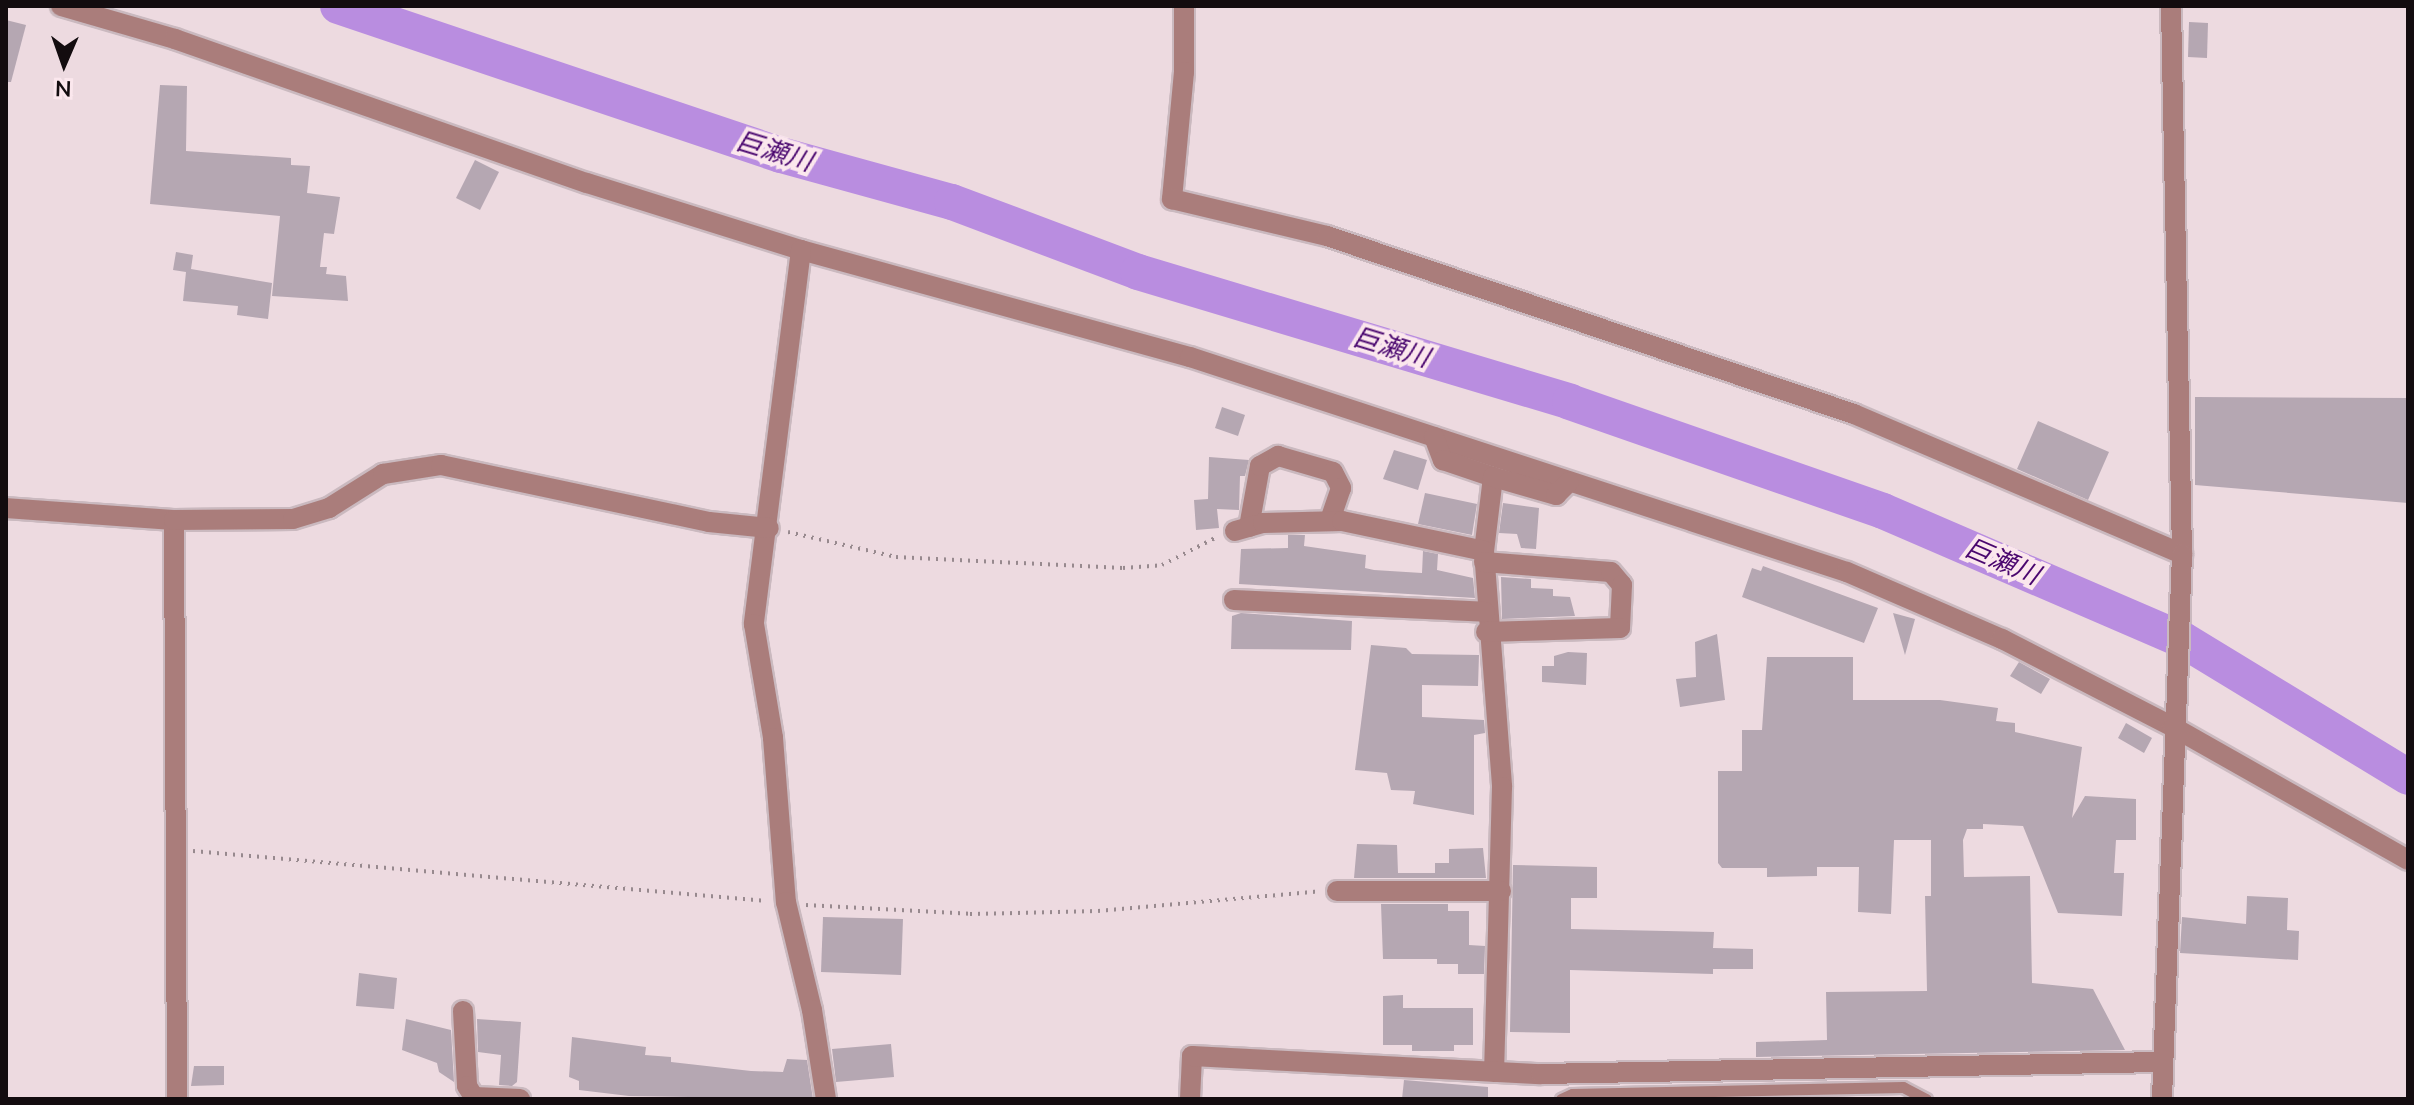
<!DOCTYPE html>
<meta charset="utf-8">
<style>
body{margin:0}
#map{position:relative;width:2414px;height:1105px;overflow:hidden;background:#eddae0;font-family:"Nunito Sans","Noto Sans JP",sans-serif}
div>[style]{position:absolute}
.river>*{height:36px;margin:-18px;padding:0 18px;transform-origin:18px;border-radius:18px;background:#b98de0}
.building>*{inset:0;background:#b5a7b2}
.path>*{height:4px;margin-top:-2px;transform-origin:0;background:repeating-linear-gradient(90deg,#97898e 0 2px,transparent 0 8px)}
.roads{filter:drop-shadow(2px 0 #cab9bf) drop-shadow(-2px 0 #cab9bf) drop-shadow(0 2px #cab9bf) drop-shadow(0 -2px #cab9bf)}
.service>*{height:11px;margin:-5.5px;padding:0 5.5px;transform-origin:5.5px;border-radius:5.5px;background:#aa7d7b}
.minor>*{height:20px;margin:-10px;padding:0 10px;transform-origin:10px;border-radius:10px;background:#aa7d7b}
.tertiary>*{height:20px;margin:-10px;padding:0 10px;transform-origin:10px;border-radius:10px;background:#aa7d7b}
span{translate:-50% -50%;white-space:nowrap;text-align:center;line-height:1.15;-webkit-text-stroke:8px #fbe7ed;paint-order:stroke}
.water-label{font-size:26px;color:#4a076f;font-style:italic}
.frame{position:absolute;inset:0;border:8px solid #130c0f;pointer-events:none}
.north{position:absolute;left:24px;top:24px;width:80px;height:80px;-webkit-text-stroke:6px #fbe7ed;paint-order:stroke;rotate:182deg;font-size:22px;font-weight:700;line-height:32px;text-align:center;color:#130c0f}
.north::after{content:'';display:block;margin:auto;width:28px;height:36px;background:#130c0f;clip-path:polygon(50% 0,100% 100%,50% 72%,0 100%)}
</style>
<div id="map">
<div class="river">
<div style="left:338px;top:6px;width:467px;rotate:18.6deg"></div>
<div style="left:781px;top:155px;width:177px;rotate:15.4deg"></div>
<div style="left:952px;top:202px;width:199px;rotate:20.6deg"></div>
<div style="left:1138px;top:272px;width:451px;rotate:16.7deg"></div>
<div style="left:1570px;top:402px;width:331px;rotate:19.2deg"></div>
<div style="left:1883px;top:511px;width:327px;rotate:23.3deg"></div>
<div style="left:2183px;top:640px;width:263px;rotate:31.3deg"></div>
</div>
<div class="building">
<div style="clip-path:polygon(6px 20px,26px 25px,11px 82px,6px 82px)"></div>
<div style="clip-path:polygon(2189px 22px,2208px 23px,2207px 58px,2188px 57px)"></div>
<div style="clip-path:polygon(160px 85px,187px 86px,186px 151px,291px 158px,291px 165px,310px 166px,307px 193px,340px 197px,334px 234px,324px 233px,320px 267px,327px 267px,326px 274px,346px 276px,348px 301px,272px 296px,280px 216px,150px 204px)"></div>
<div style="clip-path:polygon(475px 160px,499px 172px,480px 210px,456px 198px)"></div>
<div style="clip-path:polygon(176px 252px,193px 255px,191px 269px,272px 283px,268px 319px,237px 315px,238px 306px,183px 301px,186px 272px,173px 270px)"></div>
<div style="clip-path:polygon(2195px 397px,2408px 398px,2408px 503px,2195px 485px)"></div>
<div style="clip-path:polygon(1222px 407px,1245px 415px,1238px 436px,1215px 428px)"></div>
<div style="clip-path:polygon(2038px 421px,2109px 452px,2088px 500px,2017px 469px)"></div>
<div style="clip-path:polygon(1394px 450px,1427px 460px,1418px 490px,1383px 479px)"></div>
<div style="clip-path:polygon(1209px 457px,1249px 460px,1245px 476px,1240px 476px,1239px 510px,1217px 509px,1219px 528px,1196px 530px,1194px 500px,1208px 499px)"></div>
<div style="clip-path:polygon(1425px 493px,1477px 504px,1472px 535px,1418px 524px)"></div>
<div style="clip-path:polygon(1503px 503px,1539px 508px,1536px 549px,1521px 548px,1517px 534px,1499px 533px)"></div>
<div style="clip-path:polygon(1288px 535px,1305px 535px,1304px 546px,1366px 555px,1365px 568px,1374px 570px,1422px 573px,1423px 551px,1438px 554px,1437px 570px,1473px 578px,1475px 598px,1239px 584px,1241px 549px,1288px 548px)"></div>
<div style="clip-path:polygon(1763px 566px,1878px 608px,1864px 643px,1742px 597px,1752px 568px,1761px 571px)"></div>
<div style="clip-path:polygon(1501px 577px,1531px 579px,1531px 588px,1553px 589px,1553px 596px,1570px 597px,1575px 616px,1502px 619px)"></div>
<div style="clip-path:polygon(1241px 613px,1352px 621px,1351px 650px,1231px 649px,1232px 616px)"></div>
<div style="clip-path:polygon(1893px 613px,1915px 619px,1905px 655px)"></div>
<div style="clip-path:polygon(1717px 634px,1725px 700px,1680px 707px,1676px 679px,1696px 677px,1695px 642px)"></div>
<div style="clip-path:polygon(1371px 645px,1406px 648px,1412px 654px,1479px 655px,1478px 686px,1422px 685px,1422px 717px,1484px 720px,1485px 733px,1474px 735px,1474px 815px,1413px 804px,1415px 791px,1391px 790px,1387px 773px,1355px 770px)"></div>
<div style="clip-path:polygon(1568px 652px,1587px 653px,1586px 685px,1542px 682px,1542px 666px,1554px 666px,1554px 656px)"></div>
<div style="clip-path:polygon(1767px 657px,1853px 657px,1853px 700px,1940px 700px,1998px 708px,1996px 721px,2015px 723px,2015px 732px,2082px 747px,2072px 818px,2085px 796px,2136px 799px,2136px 840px,2116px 840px,2114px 873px,2124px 873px,2122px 916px,2058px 913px,2023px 826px,1983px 824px,1983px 829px,1967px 829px,1963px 840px,1964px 877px,2030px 876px,2032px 983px,2093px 989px,2125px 1050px,1756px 1057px,1756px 1042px,1827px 1040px,1826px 992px,1927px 991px,1925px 896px,1931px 896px,1931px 840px,1894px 840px,1891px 914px,1858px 912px,1859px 867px,1817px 867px,1817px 876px,1767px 877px,1767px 868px,1722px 868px,1718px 863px,1718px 771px,1742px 771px,1742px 730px,1762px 730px)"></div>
<div style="clip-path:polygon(2019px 662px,2050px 679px,2041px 694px,2010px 676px)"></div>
<div style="clip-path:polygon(2126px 723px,2152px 738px,2144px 753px,2118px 738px)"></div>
<div style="clip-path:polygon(1357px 844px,1397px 845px,1398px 873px,1435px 873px,1435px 863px,1449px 863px,1449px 849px,1483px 848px,1486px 878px,1354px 878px)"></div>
<div style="clip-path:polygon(1513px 865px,1597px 867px,1597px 898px,1571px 898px,1571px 929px,1714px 932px,1713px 948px,1753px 949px,1753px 969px,1713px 969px,1713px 974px,1570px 970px,1570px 1033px,1510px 1032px)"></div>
<div style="clip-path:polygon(2247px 896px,2288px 898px,2287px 930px,2299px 931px,2298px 960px,2180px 953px,2182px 917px,2246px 924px)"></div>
<div style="clip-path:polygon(1381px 904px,1448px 904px,1448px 911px,1469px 911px,1469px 945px,1485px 946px,1484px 974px,1458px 974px,1458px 964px,1437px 964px,1437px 959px,1383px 959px)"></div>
<div style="clip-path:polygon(823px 917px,903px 919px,901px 975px,821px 972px)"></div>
<div style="clip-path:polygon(359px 973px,397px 978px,394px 1009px,356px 1006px)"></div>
<div style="clip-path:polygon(1403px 995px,1403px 1008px,1473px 1008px,1473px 1045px,1454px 1045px,1454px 1051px,1412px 1051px,1412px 1045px,1383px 1045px,1383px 996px)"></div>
<div style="clip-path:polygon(406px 1019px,451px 1030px,454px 1082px,439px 1072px,437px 1063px,402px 1050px)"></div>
<div style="clip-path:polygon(477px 1019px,521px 1022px,517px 1082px,512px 1086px,499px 1085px,501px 1055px,478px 1052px)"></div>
<div style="clip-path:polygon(572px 1037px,646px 1047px,645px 1055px,671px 1057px,671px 1062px,751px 1071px,783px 1072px,787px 1059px,807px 1060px,813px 1099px,629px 1096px,579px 1090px,579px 1081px,569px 1077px)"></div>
<div style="clip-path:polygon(891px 1044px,894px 1077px,836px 1082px,832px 1049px)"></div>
<div style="clip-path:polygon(194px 1066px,224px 1066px,224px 1085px,191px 1086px)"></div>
<div style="clip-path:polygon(1404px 1080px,1488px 1087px,1488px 1099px,1402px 1099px)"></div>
</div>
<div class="path">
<div style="left:788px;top:532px;width:111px;rotate:13deg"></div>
<div style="left:896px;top:557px;width:227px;rotate:2.8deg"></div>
<div style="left:1123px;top:568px;width:39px;rotate:-4deg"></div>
<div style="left:1162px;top:565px;width:62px;rotate:-27deg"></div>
<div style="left:193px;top:851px;width:575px;rotate:4.99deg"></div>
<div style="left:806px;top:905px;width:164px;rotate:3.1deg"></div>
<div style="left:970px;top:914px;width:128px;rotate:-1.3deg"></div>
<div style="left:1098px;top:911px;width:223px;rotate:-5.1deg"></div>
</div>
<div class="roads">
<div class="service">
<div style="left:1561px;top:1099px;width:12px;rotate:-24deg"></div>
<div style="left:1572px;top:1094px;width:331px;rotate:-1.2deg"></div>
<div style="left:1903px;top:1087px;width:26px;rotate:28deg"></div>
</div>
<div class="minor">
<div style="left:61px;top:6px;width:119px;rotate:16.1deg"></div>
<div style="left:175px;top:39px;width:436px;rotate:19.3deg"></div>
<div style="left:587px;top:183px;width:224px;rotate:17.4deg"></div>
<div style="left:801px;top:250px;width:403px;rotate:15.4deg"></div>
<div style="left:1190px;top:357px;width:691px;rotate:18.12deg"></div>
<div style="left:1847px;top:572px;width:169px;rotate:23.4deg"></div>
<div style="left:2002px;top:639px;width:192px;rotate:27.2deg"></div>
<div style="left:2173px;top:727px;width:270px;rotate:29.5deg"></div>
<div style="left:1184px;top:6px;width:66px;rotate:90deg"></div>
<div style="left:1184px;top:72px;width:128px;rotate:95.4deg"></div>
<div style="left:1172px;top:199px;width:159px;rotate:13.4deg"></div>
<div style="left:1327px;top:236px;width:556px;rotate:18.66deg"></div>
<div style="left:1854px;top:414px;width:357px;rotate:23.1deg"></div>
<div style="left:2182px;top:554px;width:548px;rotate:-91.15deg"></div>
<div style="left:801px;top:250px;width:377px;rotate:97.2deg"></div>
<div style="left:754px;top:624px;width:116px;rotate:80.5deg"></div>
<div style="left:773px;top:738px;width:165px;rotate:85.5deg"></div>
<div style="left:786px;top:902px;width:111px;rotate:76.5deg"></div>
<div style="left:812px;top:1010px;width:90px;rotate:81.1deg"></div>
<div style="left:1434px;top:437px;width:25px;rotate:69deg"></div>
<div style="left:1443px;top:460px;width:53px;rotate:18.8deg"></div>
<div style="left:1493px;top:477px;width:75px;rotate:96.9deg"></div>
<div style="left:1484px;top:551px;width:237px;rotate:85.6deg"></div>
<div style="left:1502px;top:787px;width:285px;rotate:91.6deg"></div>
<div style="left:1493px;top:477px;width:66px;rotate:15.9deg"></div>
<div style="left:1556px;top:495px;width:18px;rotate:-45deg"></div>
<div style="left:6px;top:508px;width:168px;rotate:4.1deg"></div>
<div style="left:174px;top:520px;width:579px;rotate:89.7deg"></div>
<div style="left:174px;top:520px;width:119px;rotate:-0.5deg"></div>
<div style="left:293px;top:519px;width:38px;rotate:-17deg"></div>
<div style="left:329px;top:508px;width:64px;rotate:-32.2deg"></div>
<div style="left:383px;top:474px;width:59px;rotate:-8.8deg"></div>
<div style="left:441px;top:465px;width:274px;rotate:12deg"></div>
<div style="left:709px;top:522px;width:60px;rotate:5.7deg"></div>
<div style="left:1249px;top:527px;width:62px;rotate:-79.8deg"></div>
<div style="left:1260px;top:466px;width:21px;rotate:-29deg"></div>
<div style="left:1278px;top:456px;width:57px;rotate:16.2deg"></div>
<div style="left:1333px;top:472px;width:18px;rotate:63deg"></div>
<div style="left:1341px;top:488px;width:34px;rotate:109deg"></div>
<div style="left:1235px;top:531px;width:29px;rotate:-16deg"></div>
<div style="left:1263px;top:523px;width:79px;rotate:-1.5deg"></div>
<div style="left:1342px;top:521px;width:145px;rotate:11.9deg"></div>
<div style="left:1484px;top:562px;width:127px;rotate:4.5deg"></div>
<div style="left:1611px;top:572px;width:17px;rotate:50deg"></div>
<div style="left:1622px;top:585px;width:43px;rotate:92.7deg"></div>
<div style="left:1620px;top:628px;width:134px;rotate:178.3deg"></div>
<div style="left:1234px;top:600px;width:251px;rotate:2.7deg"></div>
<div style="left:1337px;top:891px;width:164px"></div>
<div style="left:463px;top:1011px;width:75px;rotate:86.9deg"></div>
<div style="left:467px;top:1086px;width:13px;rotate:58deg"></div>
<div style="left:474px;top:1097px;width:46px;rotate:2.5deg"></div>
<div style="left:1190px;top:1099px;width:43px;rotate:-87.3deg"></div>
<div style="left:1192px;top:1056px;width:349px;rotate:3deg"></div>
<div style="left:1541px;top:1074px;width:621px;rotate:-1.11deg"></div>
</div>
<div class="tertiary">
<div style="left:2162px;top:1099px;width:545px;rotate:-87.9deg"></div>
</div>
</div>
<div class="water-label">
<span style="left:774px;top:152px;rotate:17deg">巨瀬川</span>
<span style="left:1391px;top:348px;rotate:17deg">巨瀬川</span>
<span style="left:2002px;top:562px;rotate:23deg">巨瀬川</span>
</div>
<div class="frame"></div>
<div class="north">N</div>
</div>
